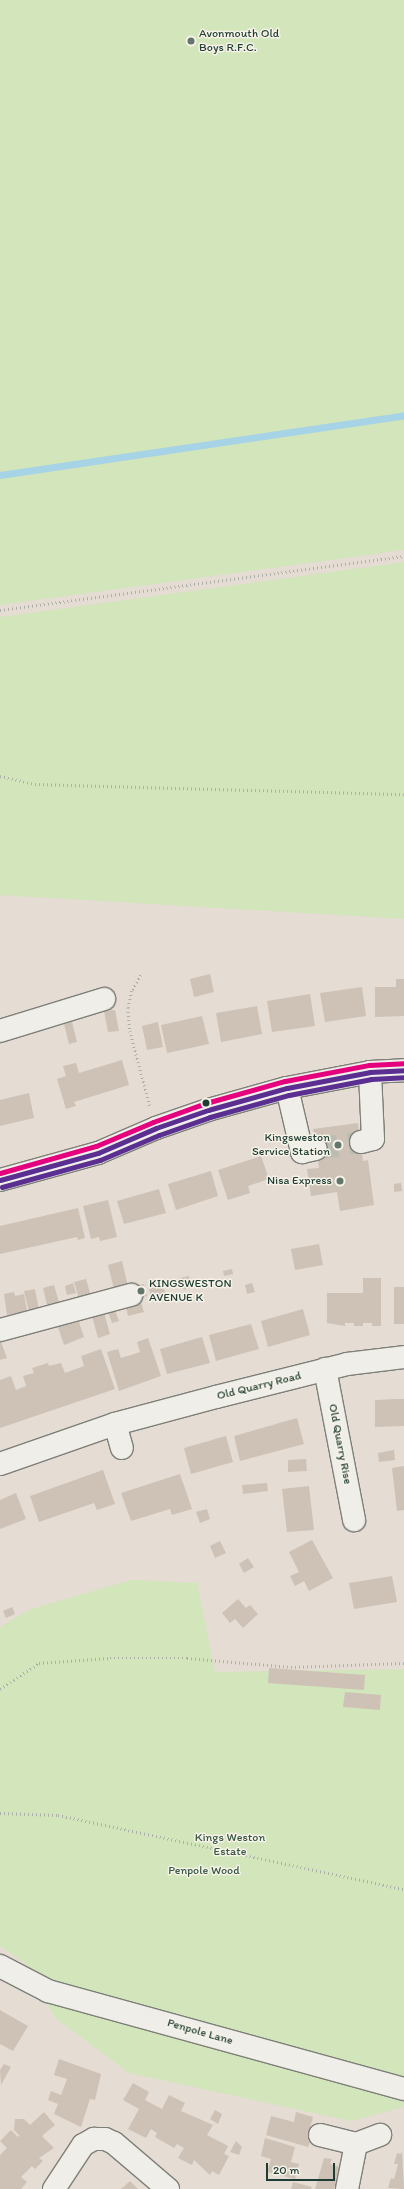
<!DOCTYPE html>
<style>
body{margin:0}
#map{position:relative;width:404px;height:2189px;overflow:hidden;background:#e5dcd3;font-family:Itim,sans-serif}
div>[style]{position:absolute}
.green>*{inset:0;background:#d2e5bb}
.stream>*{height:7px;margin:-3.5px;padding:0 3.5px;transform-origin:3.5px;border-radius:3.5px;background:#a6d3e5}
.building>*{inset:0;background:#cec2b7}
.minor-tunnel>*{height:22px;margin-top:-11px;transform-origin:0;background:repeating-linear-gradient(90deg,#bdbcb3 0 22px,transparent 0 33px)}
.path>*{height:2.5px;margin-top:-1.25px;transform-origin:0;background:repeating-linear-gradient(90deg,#aeafaa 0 1px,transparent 0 4px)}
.roads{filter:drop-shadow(1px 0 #7e7f79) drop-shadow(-1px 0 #7e7f79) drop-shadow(0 1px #7e7f79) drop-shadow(0 -1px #7e7f79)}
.minor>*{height:22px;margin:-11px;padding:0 11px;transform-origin:11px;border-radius:11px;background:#f0eee9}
.bus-1>*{height:5px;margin:-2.5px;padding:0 2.5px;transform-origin:2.5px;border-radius:2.5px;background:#5b2e91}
.bus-2>*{height:5px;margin:-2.5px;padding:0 2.5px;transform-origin:2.5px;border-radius:2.5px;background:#5b2e91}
.bus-3>*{height:5px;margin:-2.5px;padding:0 2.5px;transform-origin:2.5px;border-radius:2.5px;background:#e5007d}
.dots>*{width:11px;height:11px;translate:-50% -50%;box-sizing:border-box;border:2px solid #f7f3e8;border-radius:50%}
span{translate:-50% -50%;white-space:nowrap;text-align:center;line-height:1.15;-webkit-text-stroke:3px #f7f3e8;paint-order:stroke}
.poi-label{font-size:12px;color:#1f3d34}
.left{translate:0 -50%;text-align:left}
.right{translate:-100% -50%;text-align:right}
.street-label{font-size:12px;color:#1f3d34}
.park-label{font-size:12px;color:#375745}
.scale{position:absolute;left:266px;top:2163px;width:69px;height:18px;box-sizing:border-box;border:2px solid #1f3d34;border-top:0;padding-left:5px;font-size:12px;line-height:14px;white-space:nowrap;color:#1f3d34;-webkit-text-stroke:3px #f7f3e8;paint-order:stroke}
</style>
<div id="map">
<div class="green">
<div style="clip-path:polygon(0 0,404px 0,404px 550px,0 605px)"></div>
<div style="clip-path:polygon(404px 562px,404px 919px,0 895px,0 617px)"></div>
<div style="clip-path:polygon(131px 1580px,197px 1583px,215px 1672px,404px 1669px,404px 2107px,351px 2121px,129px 2073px,55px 2018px,26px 1964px,0 1946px,0 1627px,31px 1609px)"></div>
</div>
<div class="stream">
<div style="left:0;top:475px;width:408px;rotate:-8.4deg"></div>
</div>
<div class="building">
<div style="clip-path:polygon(210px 974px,214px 992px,194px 997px,190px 979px)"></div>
<div style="clip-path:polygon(396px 979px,404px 979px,404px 1016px,375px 1017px,375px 987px,396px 987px)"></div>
<div style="clip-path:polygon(362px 987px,366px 1016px,325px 1022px,320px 993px)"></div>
<div style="clip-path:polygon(310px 994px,315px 1026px,272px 1032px,267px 1001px)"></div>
<div style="clip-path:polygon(257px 1006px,262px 1034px,221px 1042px,216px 1013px)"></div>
<div style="clip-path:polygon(115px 1010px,119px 1031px,108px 1032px,104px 1011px)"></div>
<div style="clip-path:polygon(202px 1016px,209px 1044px,167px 1053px,161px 1025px)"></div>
<div style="clip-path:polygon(72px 1022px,77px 1042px,69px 1044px,64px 1024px)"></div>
<div style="clip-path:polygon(158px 1022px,163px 1047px,147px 1050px,142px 1026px)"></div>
<div style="clip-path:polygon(122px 1060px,129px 1085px,74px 1102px,76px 1106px,66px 1109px,57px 1079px,66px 1076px,63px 1066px,76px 1063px,79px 1073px)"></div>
<div style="clip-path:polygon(29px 1093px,34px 1118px,0 1126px,0 1100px)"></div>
<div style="clip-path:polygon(358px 1123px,363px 1161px,368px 1160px,374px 1205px,340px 1211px,337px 1192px,311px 1196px,307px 1169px,319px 1168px,313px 1129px)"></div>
<div style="clip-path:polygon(261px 1156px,269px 1179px,248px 1186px,250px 1193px,228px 1200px,218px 1170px)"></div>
<div style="clip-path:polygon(211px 1171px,218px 1196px,176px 1210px,168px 1184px)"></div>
<div style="clip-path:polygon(401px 1183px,402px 1191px,394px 1192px,394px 1184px)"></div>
<div style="clip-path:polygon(159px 1189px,166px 1213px,124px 1224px,117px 1201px)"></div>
<div style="clip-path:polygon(108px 1200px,117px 1237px,100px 1241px,99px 1237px,91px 1239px,83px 1206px)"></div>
<div style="clip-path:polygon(78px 1208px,85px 1238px,78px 1240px,77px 1237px,0 1254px,0 1226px)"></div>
<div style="clip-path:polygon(319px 1244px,323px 1265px,295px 1270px,291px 1249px)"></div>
<div style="clip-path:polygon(122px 1261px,128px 1286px,114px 1289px,108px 1265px)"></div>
<div style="clip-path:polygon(232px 1269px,233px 1274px,224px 1276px,223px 1271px)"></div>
<div style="clip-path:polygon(189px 1276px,193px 1287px,184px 1290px,180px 1278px)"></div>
<div style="clip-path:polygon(363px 1278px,381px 1278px,381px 1326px,372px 1326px,372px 1323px,363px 1323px,363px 1326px,354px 1326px,354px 1323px,345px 1323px,345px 1326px,327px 1323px,327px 1293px,363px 1293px)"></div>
<div style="clip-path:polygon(86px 1279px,91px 1296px,79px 1299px,74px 1282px)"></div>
<div style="clip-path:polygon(73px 1283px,76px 1293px,67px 1295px,65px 1286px)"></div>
<div style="clip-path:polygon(252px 1283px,255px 1292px,247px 1294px,245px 1285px)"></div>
<div style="clip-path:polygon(144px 1284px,147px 1296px,138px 1298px,135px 1286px)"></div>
<div style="clip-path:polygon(54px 1285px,59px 1302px,47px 1305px,43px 1288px)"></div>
<div style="clip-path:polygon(163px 1285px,166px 1296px,152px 1300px,149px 1289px)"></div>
<div style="clip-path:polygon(394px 1287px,404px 1287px,404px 1324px,394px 1324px)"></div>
<div style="clip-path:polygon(35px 1289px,39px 1310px,29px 1312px,24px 1291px)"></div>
<div style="clip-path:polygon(14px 1292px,15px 1296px,24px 1294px,27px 1311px,7px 1315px,4px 1294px)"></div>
<div style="clip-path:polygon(140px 1299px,144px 1312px,128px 1316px,125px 1303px)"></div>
<div style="clip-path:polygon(303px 1309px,310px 1335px,268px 1347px,261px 1321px)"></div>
<div style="clip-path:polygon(115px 1310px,119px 1321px,112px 1323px,108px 1312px)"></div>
<div style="clip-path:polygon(104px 1313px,110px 1334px,98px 1338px,92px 1316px)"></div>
<div style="clip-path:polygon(79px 1322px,84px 1337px,64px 1345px,58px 1327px)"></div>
<div style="clip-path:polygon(251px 1324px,259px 1349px,216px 1361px,209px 1335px)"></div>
<div style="clip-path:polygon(202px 1337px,210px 1363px,167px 1374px,160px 1349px)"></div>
<div style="clip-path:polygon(148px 1338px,161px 1376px,119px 1391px,107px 1352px,118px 1349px,121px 1358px,131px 1355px,140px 1352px,137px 1342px)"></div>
<div style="clip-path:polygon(0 1339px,7px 1358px,0 1360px)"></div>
<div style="clip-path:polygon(101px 1349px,115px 1389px,0 1428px,0 1380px,11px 1376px,16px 1390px,26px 1386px,23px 1376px,34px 1373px,32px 1368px,48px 1363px,49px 1366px,61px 1363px,65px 1373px,84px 1366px,81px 1356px)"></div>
<div style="clip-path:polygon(397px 1399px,404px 1399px,404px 1426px,375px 1427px,375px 1400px)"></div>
<div style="clip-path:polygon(297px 1418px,304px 1444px,240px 1461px,234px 1436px)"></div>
<div style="clip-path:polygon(226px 1436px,233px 1462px,191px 1474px,184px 1448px)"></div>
<div style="clip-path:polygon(394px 1450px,395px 1460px,379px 1462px,378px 1453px)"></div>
<div style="clip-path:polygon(306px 1459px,307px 1471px,288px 1472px,288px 1460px)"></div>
<div style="clip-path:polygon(404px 1466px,404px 1510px,397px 1511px,392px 1468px)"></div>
<div style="clip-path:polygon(103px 1470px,115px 1504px,97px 1510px,94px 1503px,39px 1522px,30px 1496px)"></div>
<div style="clip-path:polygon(180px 1474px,192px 1509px,172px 1515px,170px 1509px,131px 1521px,121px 1493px)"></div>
<div style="clip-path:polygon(267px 1483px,268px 1491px,243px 1494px,242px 1485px)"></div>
<div style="clip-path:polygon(309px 1486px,314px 1530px,287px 1532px,282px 1489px)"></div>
<div style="clip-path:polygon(16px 1493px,26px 1519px,0 1529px,0 1500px)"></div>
<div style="clip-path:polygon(207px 1509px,210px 1519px,200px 1523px,196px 1512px)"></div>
<div style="clip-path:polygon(312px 1540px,333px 1578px,309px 1591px,304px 1581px,295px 1586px,290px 1576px,299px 1572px,289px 1552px)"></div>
<div style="clip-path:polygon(220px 1541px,226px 1553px,215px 1558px,210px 1546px)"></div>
<div style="clip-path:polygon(248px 1558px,254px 1567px,244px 1573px,239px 1564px)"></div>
<div style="clip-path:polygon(392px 1576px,397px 1602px,354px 1609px,349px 1583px)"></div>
<div style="clip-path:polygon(238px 1599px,246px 1608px,250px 1605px,258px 1614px,243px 1628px,235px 1619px,230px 1623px,222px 1613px)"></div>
<div style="clip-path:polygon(12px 1607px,15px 1614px,6px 1618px,3px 1611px)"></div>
<div style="clip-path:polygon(269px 1668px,365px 1675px,364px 1690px,268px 1683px)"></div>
<div style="clip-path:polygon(345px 1692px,381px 1695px,380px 1710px,343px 1707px)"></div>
<div style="clip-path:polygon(0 2010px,28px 2026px,13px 2051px,0 2044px)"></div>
<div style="clip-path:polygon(59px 2059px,101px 2074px,95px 2100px,90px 2099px,81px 2127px,54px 2114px,58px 2104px,48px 2100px,51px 2091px,61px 2095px,67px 2079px,54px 2075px)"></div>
<div style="clip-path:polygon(4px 2064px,11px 2067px,1px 2085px,0 2070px)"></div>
<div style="clip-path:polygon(133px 2083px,149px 2092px,145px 2100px,162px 2109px,169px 2095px,185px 2103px,181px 2111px,213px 2125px,207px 2135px,228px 2146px,224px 2154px,229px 2156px,219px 2175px,212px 2171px,210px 2175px,194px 2160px,192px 2165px,178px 2158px,184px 2148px,177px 2144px,174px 2148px,155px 2137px,157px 2133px,151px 2129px,146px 2138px,128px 2129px,139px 2109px,123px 2100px)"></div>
<div style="clip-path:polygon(215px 2110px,222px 2114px,218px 2124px,210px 2119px)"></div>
<div style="clip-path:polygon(44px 2112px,55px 2125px,42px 2136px,54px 2148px,39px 2158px,43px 2161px,35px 2169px,32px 2166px,21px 2177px,27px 2182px,21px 2189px,0 2189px,0 2155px,7px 2148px,0 2141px,11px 2130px,18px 2137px,19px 2135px,14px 2130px,15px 2119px,24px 2119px,30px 2125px)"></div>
<div style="clip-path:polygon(296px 2112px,313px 2117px,310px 2127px,315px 2129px,308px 2147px,266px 2135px,271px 2116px,294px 2122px)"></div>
<div style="clip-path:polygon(265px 2138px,295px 2147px,291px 2162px,299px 2164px,295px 2179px,267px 2172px,271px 2159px,261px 2156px)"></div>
<div style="clip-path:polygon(236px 2141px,242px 2147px,239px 2155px,230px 2152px)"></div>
<div style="clip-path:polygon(402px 2150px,404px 2189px,388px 2188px,391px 2178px,394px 2179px,396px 2172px,398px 2164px,394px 2164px,397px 2153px,401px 2154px)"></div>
<div style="clip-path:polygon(324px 2158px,332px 2159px,330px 2164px,340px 2167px,334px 2189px,315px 2189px)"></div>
<div style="clip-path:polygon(130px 2181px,138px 2189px,121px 2189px)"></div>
<div style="clip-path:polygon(293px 2182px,312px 2187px,311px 2189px,291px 2189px)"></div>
</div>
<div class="minor-tunnel">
<div style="left:316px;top:1149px;width:46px;rotate:-8.8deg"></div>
</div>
<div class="path">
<div style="left:0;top:610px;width:408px;rotate:-7.6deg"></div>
<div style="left:0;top:776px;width:36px;rotate:13deg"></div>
<div style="left:35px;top:784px;width:369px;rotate:1.6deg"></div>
<div style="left:141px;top:975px;width:18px;rotate:119deg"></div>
<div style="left:132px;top:991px;width:17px;rotate:103deg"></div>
<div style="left:128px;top:1008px;width:23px;rotate:85deg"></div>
<div style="left:130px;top:1031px;width:78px;rotate:75.1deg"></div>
<div style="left:0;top:1689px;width:47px;rotate:-33.7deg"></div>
<div style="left:39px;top:1663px;width:71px;rotate:-4deg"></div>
<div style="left:110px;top:1658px;width:77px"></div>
<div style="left:187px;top:1658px;width:104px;rotate:4.9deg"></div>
<div style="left:291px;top:1667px;width:113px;rotate:-2deg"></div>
<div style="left:0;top:1813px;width:58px;rotate:2deg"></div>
<div style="left:58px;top:1815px;width:354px;rotate:12.1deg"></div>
</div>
<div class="roads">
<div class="minor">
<div style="left:0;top:1031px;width:109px;rotate:-17.1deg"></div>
<div style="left:287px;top:1088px;width:66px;rotate:76.8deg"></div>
<div style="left:302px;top:1152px;width:14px;rotate:-12deg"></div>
<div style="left:361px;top:1142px;width:12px;rotate:-14deg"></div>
<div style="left:373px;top:1139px;width:67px;rotate:-92.6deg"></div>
<div style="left:0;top:1180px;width:102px;rotate:-15.4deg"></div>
<div style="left:98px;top:1153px;width:63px;rotate:-23.3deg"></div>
<div style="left:156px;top:1128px;width:55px;rotate:-19.1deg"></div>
<div style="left:208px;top:1110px;width:82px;rotate:-15.6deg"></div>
<div style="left:287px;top:1088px;width:85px;rotate:-10.9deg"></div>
<div style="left:370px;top:1072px;width:34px;rotate:-3deg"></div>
<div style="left:0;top:1330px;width:136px;rotate:-15deg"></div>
<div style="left:325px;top:1369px;width:154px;rotate:79.1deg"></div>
<div style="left:115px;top:1424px;width:25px;rotate:74deg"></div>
<div style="left:0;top:1464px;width:122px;rotate:-19.2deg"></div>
<div style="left:115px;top:1424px;width:105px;rotate:-15deg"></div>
<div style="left:216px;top:1397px;width:135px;rotate:-14.1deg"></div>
<div style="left:347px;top:1364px;width:57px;rotate:-7deg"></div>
<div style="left:0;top:1966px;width:54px;rotate:27.5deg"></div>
<div style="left:48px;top:1991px;width:369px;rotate:15.4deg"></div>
<div style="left:320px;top:2135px;width:37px;rotate:14deg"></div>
<div style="left:356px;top:2144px;width:26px;rotate:-21deg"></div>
<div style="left:54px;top:2189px;width:53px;rotate:-56.6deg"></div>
<div style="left:83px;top:2145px;width:13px;rotate:-29deg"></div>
<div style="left:94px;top:2139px;width:11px"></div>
<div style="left:105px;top:2139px;width:10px;rotate:24deg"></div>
<div style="left:114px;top:2143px;width:71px;rotate:40.4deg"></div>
<div style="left:347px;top:2189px;width:46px;rotate:-78.7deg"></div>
</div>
</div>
<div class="bus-1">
<div style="left:0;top:1180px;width:102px;rotate:-15.4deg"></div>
<div style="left:98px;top:1153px;width:63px;rotate:-23.3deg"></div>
<div style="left:156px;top:1128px;width:55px;rotate:-19.1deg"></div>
<div style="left:208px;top:1110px;width:82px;rotate:-15.6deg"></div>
<div style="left:287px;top:1088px;width:85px;rotate:-10.9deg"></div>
<div style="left:370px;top:1072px;width:34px;rotate:-3deg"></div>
</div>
<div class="bus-2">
<div style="left:2px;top:1187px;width:102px;rotate:-15.4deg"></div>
<div style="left:100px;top:1160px;width:64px;rotate:-23deg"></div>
<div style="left:159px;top:1135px;width:54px;rotate:-19.4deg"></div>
<div style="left:210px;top:1117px;width:82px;rotate:-15.6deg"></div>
<div style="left:289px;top:1095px;width:84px;rotate:-11deg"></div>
<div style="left:371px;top:1079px;width:33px;rotate:-3deg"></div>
</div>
<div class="bus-3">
<div style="left:0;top:1173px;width:100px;rotate:-15.7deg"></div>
<div style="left:96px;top:1146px;width:62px;rotate:-22.8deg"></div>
<div style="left:153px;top:1122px;width:56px;rotate:-19.7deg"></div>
<div style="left:206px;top:1103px;width:82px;rotate:-15.6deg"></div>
<div style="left:285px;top:1081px;width:86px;rotate:-10.8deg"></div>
<div style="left:369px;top:1065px;width:35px;rotate:-3deg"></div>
</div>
<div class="dots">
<div style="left:191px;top:41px;background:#64756c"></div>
<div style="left:206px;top:1103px;background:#1f3d34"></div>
<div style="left:338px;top:1145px;background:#64756c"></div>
<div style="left:340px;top:1181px;background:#64756c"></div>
<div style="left:141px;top:1291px;background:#64756c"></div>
</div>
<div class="poi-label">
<span class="left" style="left:199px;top:41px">Avonmouth Old<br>Boys R.F.C.</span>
<span class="right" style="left:330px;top:1145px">Kingsweston<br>Service Station</span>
<span class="right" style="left:332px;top:1181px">Nisa Express</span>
<span class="left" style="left:149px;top:1291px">KINGSWESTON<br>AVENUE K</span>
</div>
<div class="street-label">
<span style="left:259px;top:1386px;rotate:-14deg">Old Quarry Road</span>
<span style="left:340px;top:1444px;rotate:79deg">Old Quarry Rise</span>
<span style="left:200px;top:2032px;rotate:16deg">Penpole Lane</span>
</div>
<div class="park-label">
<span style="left:230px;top:1845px">Kings Weston<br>Estate</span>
<span style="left:204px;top:1871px">Penpole Wood</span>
</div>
<div class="scale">20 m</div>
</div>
